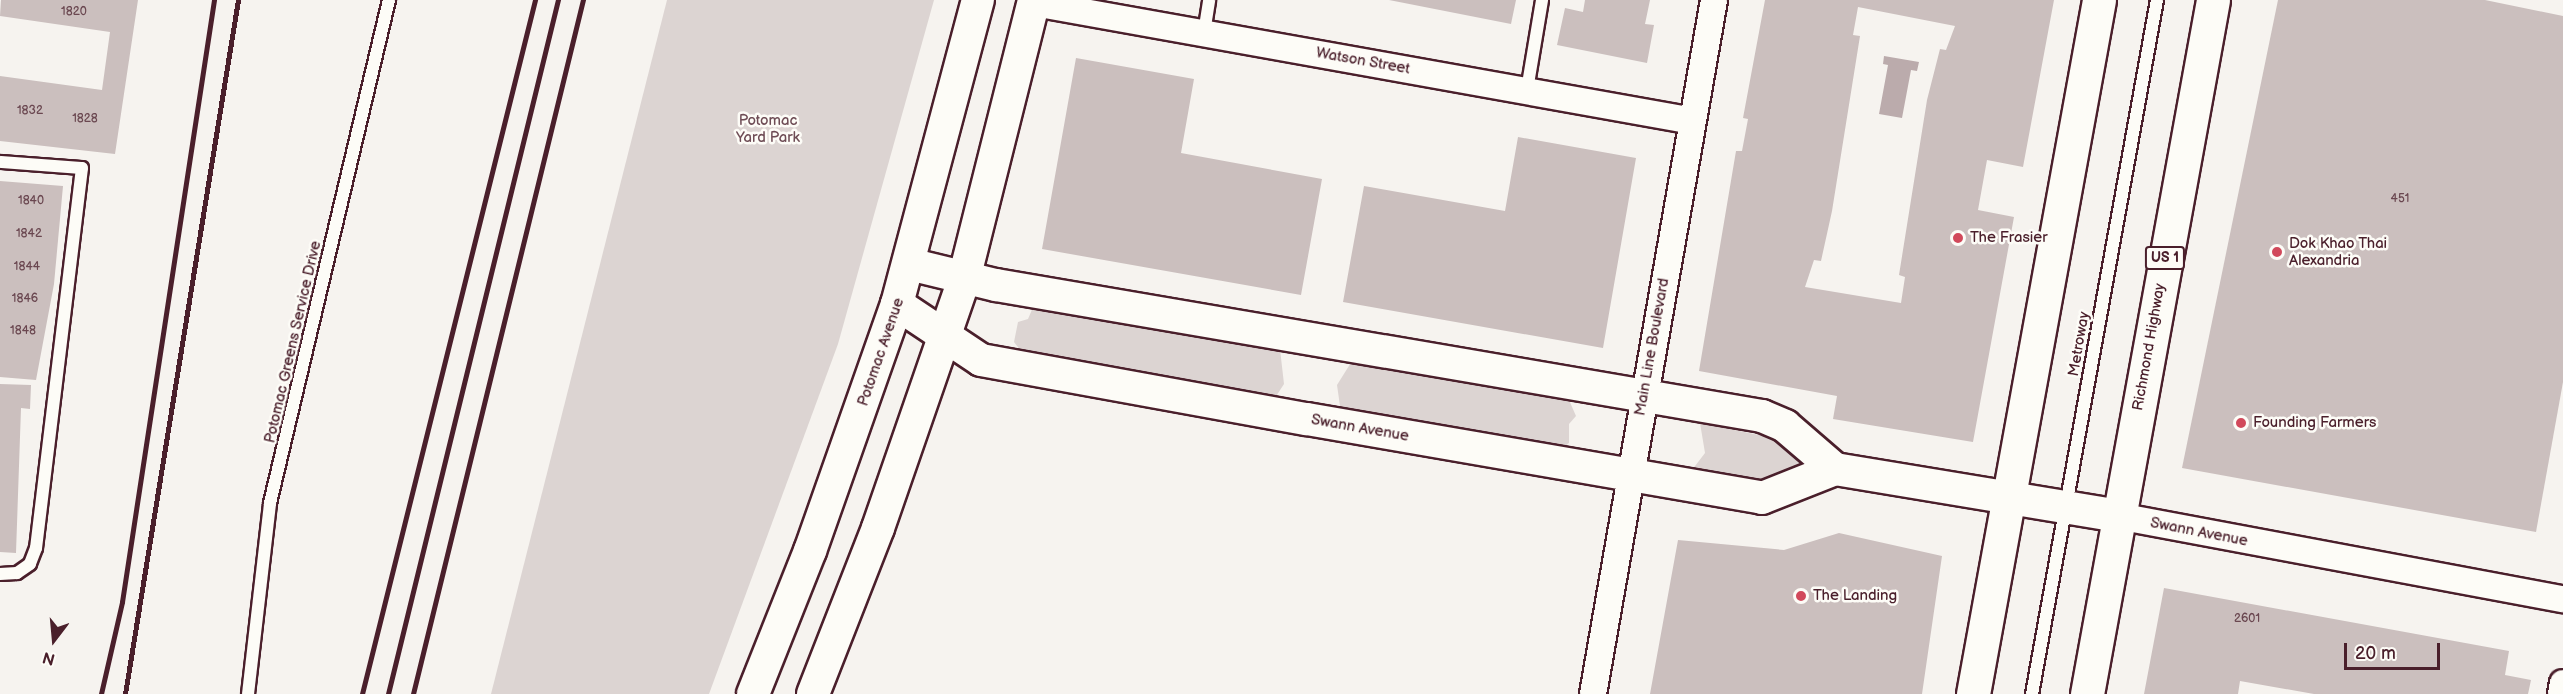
<!DOCTYPE html>
<style>
body{margin:0}
#map{position:relative;width:2563px;height:694px;overflow:hidden;background:#f6f3ef;font-family:"Balsamiq Sans",sans-serif}
div>[style]{position:absolute}
.green>*{inset:0;background:#dcd4d2}
.water>*{inset:0;background:#bbabac}
.building>*{inset:0;background:#cbbfbe}
.roads{filter:drop-shadow(2px 0 #4a1f2b) drop-shadow(-2px 0 #4a1f2b) drop-shadow(0 2px #4a1f2b) drop-shadow(0 -2px #4a1f2b)}
.service>*{height:12px;margin:-6px;padding:0 6px;transform-origin:6px;border-radius:6px;background:#fdfcf7}
.minor>*{height:26px;margin:-13px;padding:0 13px;transform-origin:13px;border-radius:13px;background:#fdfcf7}
.tertiary>*{height:32px;margin:-16px;padding:0 16px;transform-origin:16px;border-radius:16px;background:#fdfcf7}
.trunk>*{height:33px;margin:-16.5px;padding:0 16.5px;transform-origin:16.5px;border-radius:16.5px;background:#fdfcf7}
.rail>*{height:4.5px;margin:-2.25px;padding:0 2.25px;transform-origin:2.25px;border-radius:2.25px;background:#4a1f2b}
.dots>*{width:16px;height:16px;translate:-50% -50%;box-sizing:border-box;border:3px solid #fdfcf7;border-radius:50%}
span{translate:-50% -50%;white-space:nowrap;text-align:center;line-height:1.15;-webkit-text-stroke:5px #fdfcf7;paint-order:stroke}
.number-label{font-size:12px;color:#6a4750}
.number-label span{-webkit-text-stroke-width:0}
.shield-label span{padding:2px 4px;background:#fdfcf7;border:2px solid;border-radius:4px;-webkit-text-stroke-width:0}
.shield-label{font-size:14px;color:#4a1f2b;font-weight:700}
.street-label{font-size:15px;color:#4a1f2b}
.park-label{font-size:15px;color:#6e4c55}
.poi-label{font-size:15px;color:#4a1f2b}
.left{translate:0 -50%;text-align:left}
.north{position:absolute;left:24px;top:610px;width:60px;height:60px;-webkit-text-stroke:4px #fdfcf7;paint-order:stroke;rotate:196deg;font-size:16px;font-weight:700;line-height:24px;text-align:center;color:#4a1f2b}
.north::after{content:'';display:block;margin:auto;width:21px;height:27px;background:#4a1f2b;clip-path:polygon(50% 0,100% 100%,50% 72%,0 100%)}
.scale{position:absolute;left:2344px;top:643px;width:96px;height:27px;box-sizing:border-box;border:3px solid #4a1f2b;border-top:0;padding-left:8px;font-size:18px;line-height:21px;white-space:nowrap;color:#4a1f2b;-webkit-text-stroke:4px #fdfcf7;paint-order:stroke}
</style>
<div id="map">
<div class="green">
<div style="clip-path:polygon(667px 0,934px 0,838px 344px,709px 694px,491px 694px)"></div>
<div style="clip-path:polygon(1034px 305px,1280px 349px,1284px 384px,1269px 407px,1019px 363px,1021px 351px,1014px 342px,1018px 322px,1028px 319px)"></div>
<div style="clip-path:polygon(1352px 361px,1569px 400px,1576px 416px,1569px 424px,1569px 443px,1559px 450px,1342px 420px,1337px 385px)"></div>
<div style="clip-path:polygon(1700px 423px,1778px 439px,1802px 463px,1802px 472px,1770px 493px,1692px 470px,1705px 453px)"></div>
</div>
<div class="water">
<div style="clip-path:polygon(1884px 56px,1919px 62px,1917px 71px,1911px 70px,1902px 118px,1879px 114px,1888px 65px,1883px 64px)"></div>
</div>
<div class="building">
<div style="clip-path:polygon(1px 0,138px 0,115px 154px,0 141px,0 76px,102px 90px,110px 32px,0 16px)"></div>
<div style="clip-path:polygon(1389px 0,1516px 0,1511px 24px)"></div>
<div style="clip-path:polygon(1585px 0,1650px 0,1645px 24px,1654px 25px,1647px 63px,1557px 45px,1565px 8px,1583px 12px)"></div>
<div style="clip-path:polygon(evenodd,1765px 0,2054px 0,2023px 167px,1987px 160px,1978px 210px,2014px 217px,1973px 442px,1833px 419px,1837px 396px,1699px 371px,1736px 151px,1742px 151px,1748px 119px,1743px 118px,1765px 0,1858px 7px,1955px 26px,1946px 50px,1940px 49px,1927px 100px,1899px 275px,1905px 277px,1901px 303px,1805px 287px,1814px 260px,1821px 261px,1832px 211px,1860px 36px,1853px 35px,1858px 7px)"></div>
<div style="clip-path:polygon(2278px 0,2485px 0,2563px 16px,2563px 382px,2536px 532px,2182px 468px)"></div>
<div style="clip-path:polygon(1076px 58px,1194px 79px,1181px 153px,1322px 179px,1301px 295px,1042px 249px)"></div>
<div style="clip-path:polygon(1518px 137px,1636px 158px,1603px 348px,1343px 302px,1364px 186px,1505px 211px)"></div>
<div style="clip-path:polygon(0 181px,63px 186px,54px 284px,36px 380px,0 377px)"></div>
<div style="clip-path:polygon(0 384px,31px 385px,30px 409px,21px 408px,16px 553px,0 552px)"></div>
<div style="clip-path:polygon(1839px 533px,1942px 556px,1922px 694px,1650px 694px,1678px 540px,1784px 550px)"></div>
<div style="clip-path:polygon(2164px 588px,2509px 651px,2505px 675px,2531px 680px,2528px 694px,2314px 694px,2240px 681px,2238px 694px,2144px 694px)"></div>
</div>
<div class="roads">
<div class="service">
<div style="left:1204px;top:33px;width:33px;rotate:-81deg"></div>
<div style="left:1527px;top:90px;width:91px;rotate:-80.5deg"></div>
<div style="left:0;top:162px;width:82px;rotate:4.2deg"></div>
<div style="left:82px;top:168px;width:383px;rotate:96.9deg"></div>
<div style="left:36px;top:548px;width:17px;rotate:111deg"></div>
<div style="left:30px;top:564px;width:16px;rotate:145deg"></div>
<div style="left:17px;top:573px;width:17px;rotate:177deg"></div>
<div style="left:248px;top:694px;width:192px;rotate:-83.4deg"></div>
<div style="left:270px;top:503px;width:517px;rotate:-76.69deg"></div>
<div style="left:2032px;top:694px;width:705px;rotate:-79.79deg"></div>
</div>
<div class="minor">
<div style="left:1034px;top:3px;width:669px;rotate:10.15deg"></div>
<div style="left:2118px;top:516px;width:453px;rotate:10.6deg"></div>
<div style="left:1593px;top:694px;width:704px;rotate:-80.11deg"></div>
<div style="left:2561px;top:694px;width:11px;rotate:-80deg"></div>
</div>
<div class="tertiary">
<div style="left:909px;top:264px;width:89px;rotate:13.6deg"></div>
<div style="left:996px;top:285px;width:777px;rotate:9.7deg"></div>
<div style="left:1762px;top:416px;width:25px;rotate:23deg"></div>
<div style="left:1785px;top:426px;width:66px;rotate:40.7deg"></div>
<div style="left:1835px;top:469px;width:287px;rotate:9.4deg"></div>
<div style="left:897px;top:304px;width:101px;rotate:33.7deg"></div>
<div style="left:981px;top:360px;width:331px;rotate:10.3deg"></div>
<div style="left:1307px;top:419px;width:462px;rotate:9.8deg"></div>
<div style="left:1762px;top:498px;width:79px;rotate:-21.7deg"></div>
<div style="left:753px;top:694px;width:154px;rotate:-68.3deg"></div>
<div style="left:810px;top:551px;width:262px;rotate:-70.6deg"></div>
<div style="left:897px;top:304px;width:315px;rotate:-75.1deg"></div>
<div style="left:813px;top:694px;width:178px;rotate:-68.6deg"></div>
<div style="left:878px;top:528px;width:263px;rotate:-70.9deg"></div>
<div style="left:964px;top:279px;width:288px;rotate:-75.9deg"></div>
</div>
<div class="trunk">
<div style="left:1973px;top:694px;width:705px;rotate:-79.71deg"></div>
<div style="left:2087px;top:694px;width:705px;rotate:-79.71deg"></div>
</div>
</div>
<div class="rail">
<div style="left:101px;top:694px;width:94px;rotate:-77.1deg"></div>
<div style="left:122px;top:602px;width:609px;rotate:-81.31deg"></div>
<div style="left:125px;top:694px;width:703px;rotate:-80.75deg"></div>
<div style="left:362px;top:694px;width:715px;rotate:-76deg"></div>
<div style="left:388px;top:694px;width:715px;rotate:-76.24deg"></div>
<div style="left:413px;top:694px;width:715px;rotate:-76.24deg"></div>
</div>
<div class="dots">
<div style="left:1958px;top:238px;background:#d1495b"></div>
<div style="left:2277px;top:252px;background:#d1495b"></div>
<div style="left:2241px;top:423px;background:#d1495b"></div>
<div style="left:1801px;top:596px;background:#d1495b"></div>
</div>
<div class="number-label">
<span style="left:74px;top:12px">1820</span>
<span style="left:30px;top:111px">1832</span>
<span style="left:85px;top:119px">1828</span>
<span style="left:2400px;top:199px">451</span>
<span style="left:31px;top:201px">1840</span>
<span style="left:29px;top:234px">1842</span>
<span style="left:27px;top:267px">1844</span>
<span style="left:25px;top:299px">1846</span>
<span style="left:23px;top:331px">1848</span>
<span style="left:2247px;top:619px">2601</span>
</div>
<div class="shield-label">
<span style="left:2165px;top:258px">US 1</span>
</div>
<div class="street-label">
<span style="left:1363px;top:61px;rotate:10deg">Watson Street</span>
<span style="left:293px;top:342px;rotate:-77deg">Potomac Greens Service Drive</span>
<span style="left:2079px;top:344px;rotate:-80deg">Metroway</span>
<span style="left:1652px;top:347px;rotate:-80deg">Main Line Boulevard</span>
<span style="left:2149px;top:347px;rotate:-80deg">Richmond Highway</span>
<span style="left:881px;top:352px;rotate:-71deg">Potomac Avenue</span>
<span style="left:1360px;top:428px;rotate:10deg">Swann Avenue</span>
<span style="left:2199px;top:532px;rotate:11deg">Swann Avenue</span>
</div>
<div class="park-label">
<span style="left:768px;top:129px">Potomac<br>Yard Park</span>
</div>
<div class="poi-label">
<span class="left" style="left:1970px;top:238px">The Frasier</span>
<span class="left" style="left:2289px;top:252px">Dok Khao Thai<br>Alexandria</span>
<span class="left" style="left:2253px;top:423px">Founding Farmers</span>
<span class="left" style="left:1813px;top:596px">The Landing</span>
</div>
<div class="north">N</div>
<div class="scale">20 m</div>
</div>
